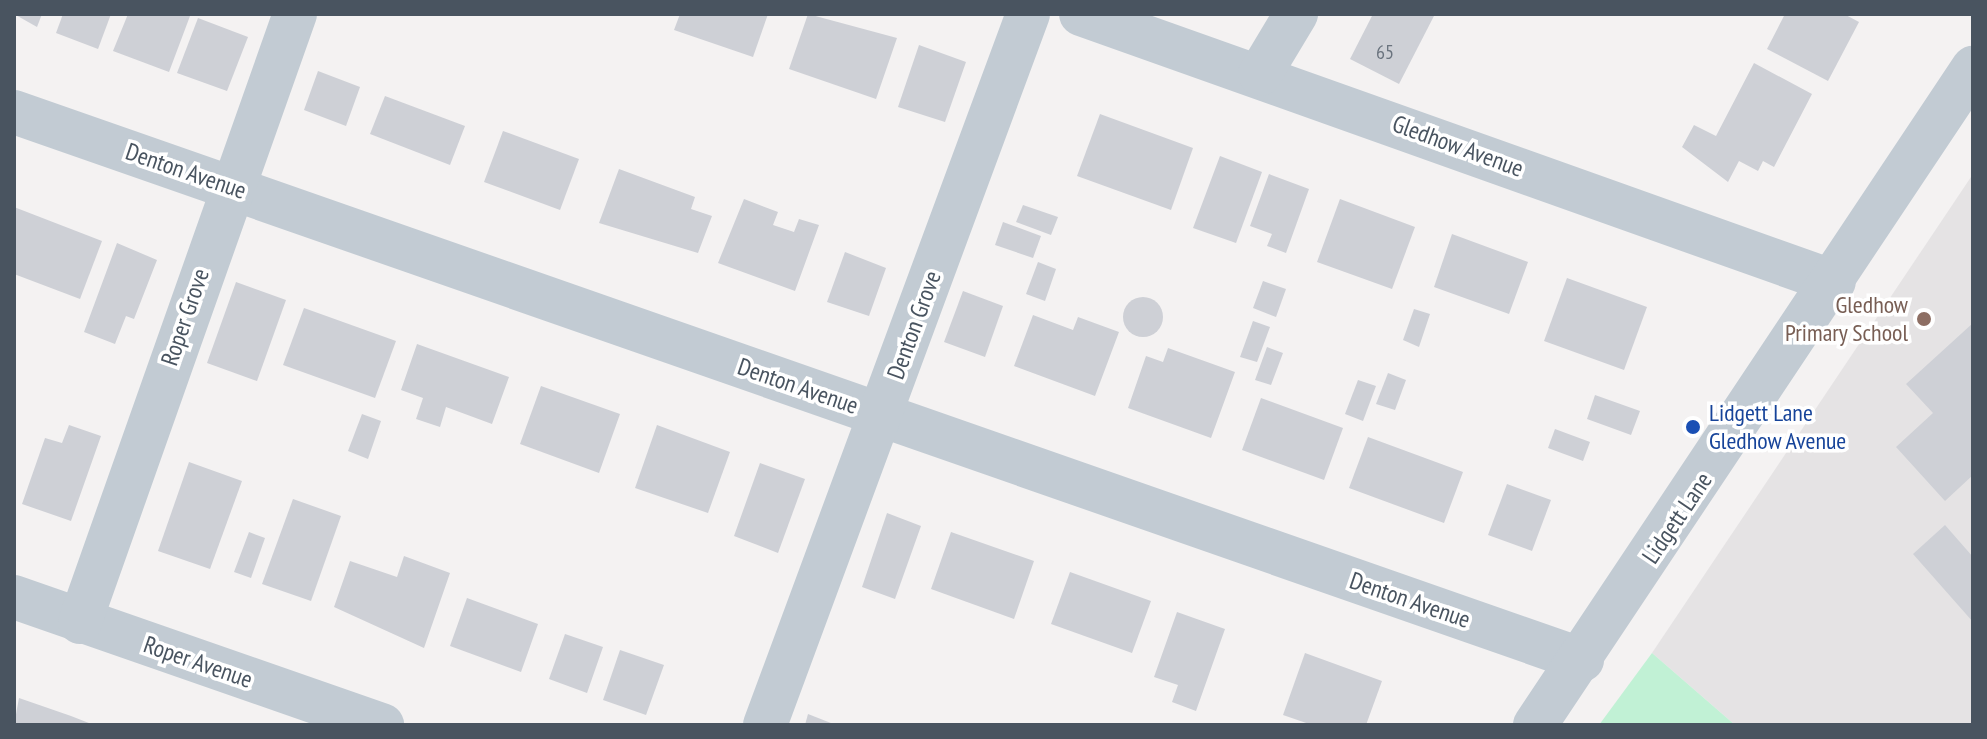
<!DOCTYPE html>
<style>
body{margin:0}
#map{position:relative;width:1987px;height:739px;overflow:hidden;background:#f4f2f2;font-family:"PT Sans Narrow",sans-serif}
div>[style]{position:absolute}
.education>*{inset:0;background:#e5e3e4}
.green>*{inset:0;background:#c1f1d5}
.building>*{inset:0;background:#ced0d6}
.round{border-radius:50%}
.minor>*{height:44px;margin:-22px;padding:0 22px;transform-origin:22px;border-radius:22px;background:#c2cbd3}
.tertiary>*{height:44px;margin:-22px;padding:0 22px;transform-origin:22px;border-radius:22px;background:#c2cbd3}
.dots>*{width:22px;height:22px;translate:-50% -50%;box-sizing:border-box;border:4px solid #fff;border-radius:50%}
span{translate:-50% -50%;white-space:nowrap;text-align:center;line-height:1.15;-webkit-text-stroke:7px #fff;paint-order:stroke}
.number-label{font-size:20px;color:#6a737e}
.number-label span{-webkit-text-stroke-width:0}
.street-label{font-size:24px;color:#495460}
.education-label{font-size:24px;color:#785e54}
.right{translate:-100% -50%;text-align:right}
.transit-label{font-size:24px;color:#164399}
.left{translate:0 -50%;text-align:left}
.frame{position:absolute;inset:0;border:16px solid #495460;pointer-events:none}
</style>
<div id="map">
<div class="education">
<div style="clip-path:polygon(1973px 174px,1973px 725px,1735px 725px,1652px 653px)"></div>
</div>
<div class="green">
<div style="clip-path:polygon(1652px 653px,1735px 725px,1599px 725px)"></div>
</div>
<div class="building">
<div style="clip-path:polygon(14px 14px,42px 14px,37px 27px)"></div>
<div style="clip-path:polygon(63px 14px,111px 14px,98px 49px,56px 33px)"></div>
<div style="clip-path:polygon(128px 14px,190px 16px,169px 72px,113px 51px)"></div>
<div style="clip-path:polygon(680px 14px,768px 14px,753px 57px,674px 30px)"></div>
<div style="clip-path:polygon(808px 14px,897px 38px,876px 99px,789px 69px)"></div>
<div style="clip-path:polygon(1373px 14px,1435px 14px,1399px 84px,1350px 59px)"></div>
<div style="clip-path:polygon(1785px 14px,1844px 14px,1859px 22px,1828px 81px,1767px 49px)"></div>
<div style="clip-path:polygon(198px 18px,248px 37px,227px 91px,177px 73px)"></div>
<div style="clip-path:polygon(919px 45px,966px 62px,945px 122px,898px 107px)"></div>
<div style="clip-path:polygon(1754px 63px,1812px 94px,1774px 167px,1763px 161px,1758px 171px,1739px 161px,1728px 182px,1682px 147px,1694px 125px,1716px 136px)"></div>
<div style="clip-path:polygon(318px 71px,360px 87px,346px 126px,304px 110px)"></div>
<div style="clip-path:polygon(385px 96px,465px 126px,450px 165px,370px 134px)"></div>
<div style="clip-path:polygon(1100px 114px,1193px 148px,1171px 210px,1077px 176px)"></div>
<div style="clip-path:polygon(503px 131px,579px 159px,560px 210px,484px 182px)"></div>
<div style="clip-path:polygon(1220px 156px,1262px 172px,1236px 243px,1193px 228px)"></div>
<div style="clip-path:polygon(619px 169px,695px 197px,691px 209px,712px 216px,698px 253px,599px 223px)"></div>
<div style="clip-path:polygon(1269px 174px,1309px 189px,1286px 253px,1267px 246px,1272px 234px,1250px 226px)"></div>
<div style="clip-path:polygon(744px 199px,778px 212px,773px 225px,794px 232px,799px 219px,819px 225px,795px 291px,718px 263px)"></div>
<div style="clip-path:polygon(1340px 199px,1415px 227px,1392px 289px,1317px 262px)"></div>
<div style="clip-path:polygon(1023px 205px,1058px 217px,1051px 235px,1016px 222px)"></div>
<div style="clip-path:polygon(14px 207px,102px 241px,80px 299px,14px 274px)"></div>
<div style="clip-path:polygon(1003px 222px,1041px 236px,1033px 258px,995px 245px)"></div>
<div style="clip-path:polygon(1452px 234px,1528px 262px,1509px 314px,1434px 287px)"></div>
<div style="clip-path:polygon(117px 243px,157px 260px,134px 319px,126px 316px,115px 344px,84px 332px)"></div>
<div style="clip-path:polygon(845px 252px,886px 268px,869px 316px,827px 302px)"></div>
<div style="clip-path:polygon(1038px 262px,1056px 269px,1045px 301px,1026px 294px)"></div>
<div style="clip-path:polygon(1567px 278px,1647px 307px,1624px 370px,1544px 341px)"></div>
<div style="clip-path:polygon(1263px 281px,1286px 289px,1276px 317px,1253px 308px)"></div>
<div style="clip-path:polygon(236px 282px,286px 300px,257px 381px,207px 363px)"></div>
<div style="clip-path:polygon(963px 291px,1003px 306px,985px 357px,944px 342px)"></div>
<div class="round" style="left:1123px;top:297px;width:40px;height:40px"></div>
<div style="clip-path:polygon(304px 308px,396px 341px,375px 398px,283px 365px)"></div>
<div style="clip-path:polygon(1414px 309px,1430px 314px,1419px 347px,1403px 340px)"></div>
<div style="clip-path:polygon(1033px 315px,1073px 330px,1078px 317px,1119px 332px,1095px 396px,1014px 366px)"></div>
<div style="clip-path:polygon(1253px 321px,1270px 327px,1257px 362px,1240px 357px)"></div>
<div style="clip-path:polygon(1973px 323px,1973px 475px,1945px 501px,1896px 447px,1933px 413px,1906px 384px)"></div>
<div style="clip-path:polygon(417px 344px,509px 377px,492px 424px,446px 407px,440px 427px,416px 419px,423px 398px,401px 390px)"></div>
<div style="clip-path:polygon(1267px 347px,1283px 353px,1271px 385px,1255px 380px)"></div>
<div style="clip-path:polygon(1168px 348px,1235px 372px,1211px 438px,1128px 408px,1146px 356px,1163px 362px)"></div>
<div style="clip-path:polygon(1388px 373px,1406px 380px,1395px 410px,1376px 404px)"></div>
<div style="clip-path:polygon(1358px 380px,1376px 386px,1363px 421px,1345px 414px)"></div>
<div style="clip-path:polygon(541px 386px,620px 414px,599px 473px,520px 444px)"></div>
<div style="clip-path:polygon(1595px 395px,1640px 411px,1631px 435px,1587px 419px)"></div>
<div style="clip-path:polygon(1261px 398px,1343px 428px,1324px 480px,1242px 450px)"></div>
<div style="clip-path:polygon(362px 414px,381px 421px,368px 459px,348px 451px)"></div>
<div style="clip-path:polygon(69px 425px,101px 436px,71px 521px,22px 504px,45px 438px,62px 443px)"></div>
<div style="clip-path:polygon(657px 425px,730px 452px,708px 513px,635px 488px)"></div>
<div style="clip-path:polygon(1555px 429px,1590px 442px,1583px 461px,1548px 448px)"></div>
<div style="clip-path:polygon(1368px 437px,1463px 472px,1444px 523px,1349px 488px)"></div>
<div style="clip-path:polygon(189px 462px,242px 481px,210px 569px,158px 551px)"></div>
<div style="clip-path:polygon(760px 463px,805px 479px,778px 553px,734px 536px)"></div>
<div style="clip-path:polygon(1507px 484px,1551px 500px,1532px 551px,1488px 535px)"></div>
<div style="clip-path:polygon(293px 499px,341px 516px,311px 601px,262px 584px)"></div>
<div style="clip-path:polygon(887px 513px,921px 526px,895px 599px,862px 587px)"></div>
<div style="clip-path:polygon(1945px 525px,1973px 557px,1973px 622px,1913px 554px)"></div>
<div style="clip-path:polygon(249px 532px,265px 538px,251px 578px,234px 572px)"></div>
<div style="clip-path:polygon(951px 532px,1034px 561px,1014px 619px,931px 589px)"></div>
<div style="clip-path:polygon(404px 556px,450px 573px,424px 648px,334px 607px,350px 561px,397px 577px)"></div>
<div style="clip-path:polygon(1070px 572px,1151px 601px,1132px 653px,1051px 624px)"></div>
<div style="clip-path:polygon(467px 598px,538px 624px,521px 672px,450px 646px)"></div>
<div style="clip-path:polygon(1177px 612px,1225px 629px,1196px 711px,1172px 702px,1178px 685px,1154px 677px)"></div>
<div style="clip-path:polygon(565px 634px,603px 647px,587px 693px,549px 679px)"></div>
<div style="clip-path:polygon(620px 650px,664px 665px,646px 715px,603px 700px)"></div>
<div style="clip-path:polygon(1305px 653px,1382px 681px,1366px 725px,1312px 725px,1283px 715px)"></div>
<div style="clip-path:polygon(19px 698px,71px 716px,94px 725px,14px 725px)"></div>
<div style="clip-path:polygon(808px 714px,836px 725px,805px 725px)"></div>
</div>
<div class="minor">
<div style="left:1081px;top:14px;width:799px;rotate:19.59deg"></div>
<div style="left:1260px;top:74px;width:70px;rotate:-59deg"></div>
<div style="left:14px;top:112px;width:1661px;rotate:19.26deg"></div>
<div style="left:14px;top:597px;width:390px;rotate:19.2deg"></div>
<div style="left:80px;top:622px;width:645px;rotate:-70.53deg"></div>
<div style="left:765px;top:725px;width:758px;rotate:-69.7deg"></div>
</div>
<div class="tertiary">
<div style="left:1535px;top:725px;width:790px;rotate:-56.31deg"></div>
</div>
<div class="dots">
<div style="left:1924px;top:319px;background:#8d6e63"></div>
<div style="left:1693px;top:427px;background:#1a4fb4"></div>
</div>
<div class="number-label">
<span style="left:1385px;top:52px">65</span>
</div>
<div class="street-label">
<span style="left:1458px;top:146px;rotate:20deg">Gledhow Avenue</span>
<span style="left:186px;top:171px;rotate:19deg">Denton Avenue</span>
<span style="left:185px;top:317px;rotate:-71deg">Roper Grove</span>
<span style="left:914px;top:325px;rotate:-70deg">Denton Grove</span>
<span style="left:798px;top:386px;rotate:19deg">Denton Avenue</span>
<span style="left:1677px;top:518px;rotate:-56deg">Lidgett Lane</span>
<span style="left:1410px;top:600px;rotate:19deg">Denton Avenue</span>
<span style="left:198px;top:662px;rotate:19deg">Roper Avenue</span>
</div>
<div class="education-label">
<span class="right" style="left:1908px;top:319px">Gledhow<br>Primary School</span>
</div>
<div class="transit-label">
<span class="left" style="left:1709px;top:427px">Lidgett Lane<br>Gledhow Avenue</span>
</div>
<div class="frame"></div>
</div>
